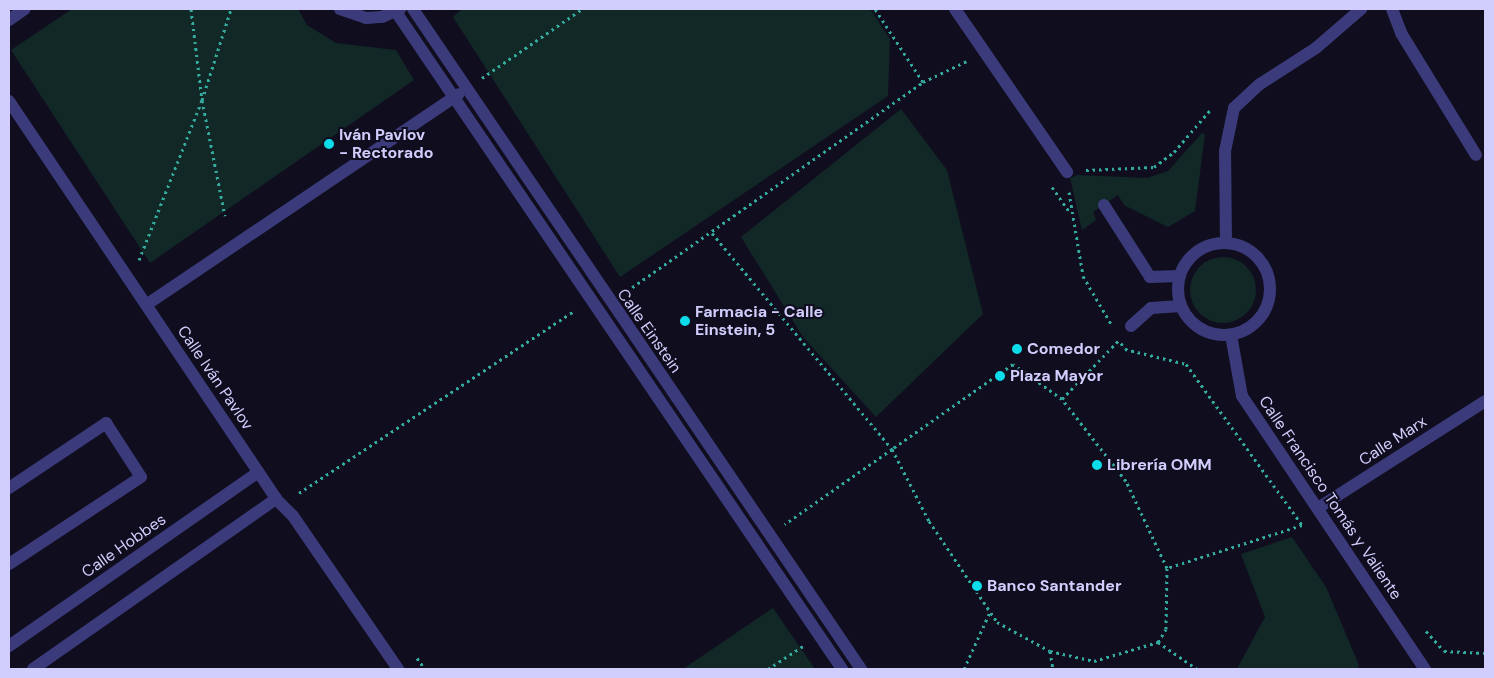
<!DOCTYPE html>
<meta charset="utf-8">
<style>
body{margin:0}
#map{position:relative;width:1494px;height:678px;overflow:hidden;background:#100d1f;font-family:"DM Sans",sans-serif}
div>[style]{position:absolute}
.green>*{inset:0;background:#112827}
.round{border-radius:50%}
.path>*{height:3px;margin-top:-1.5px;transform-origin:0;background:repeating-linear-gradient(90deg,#33ab9f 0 2.5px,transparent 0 6.5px)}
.service>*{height:12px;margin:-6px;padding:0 6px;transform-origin:6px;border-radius:6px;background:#3b3b7b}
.pedestrian>*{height:12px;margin:-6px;padding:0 6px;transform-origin:6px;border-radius:6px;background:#3b3b7b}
.minor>*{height:12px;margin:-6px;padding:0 6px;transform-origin:6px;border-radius:6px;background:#3b3b7b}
.minor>.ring{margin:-6px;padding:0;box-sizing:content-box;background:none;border:12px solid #3b3b7b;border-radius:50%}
.dots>*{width:14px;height:14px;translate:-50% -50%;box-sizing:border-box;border:2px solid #100d1f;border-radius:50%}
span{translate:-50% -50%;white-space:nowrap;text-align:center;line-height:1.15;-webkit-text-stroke:4px #100d1f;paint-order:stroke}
.poi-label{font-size:16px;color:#d1cefd;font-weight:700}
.left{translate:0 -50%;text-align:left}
.street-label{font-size:16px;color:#d1cefd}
.frame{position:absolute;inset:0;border:10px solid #d1cefd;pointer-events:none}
</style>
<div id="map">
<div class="green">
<div style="clip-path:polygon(72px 9px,298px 9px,307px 25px,336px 43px,396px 50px,414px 80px,150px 263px,11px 50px)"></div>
<div style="clip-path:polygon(462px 9px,870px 9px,890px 39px,888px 96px,620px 277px,453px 17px)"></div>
<div style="clip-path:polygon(901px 109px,947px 170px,983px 314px,876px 417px,803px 337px,741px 237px)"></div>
<div style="clip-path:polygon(1202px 133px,1205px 134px,1195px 211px,1168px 227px,1124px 205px,1118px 195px,1093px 212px,1096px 220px,1082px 230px,1070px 178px,1077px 175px,1147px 178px,1168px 171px)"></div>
<div class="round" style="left:1190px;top:257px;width:66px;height:66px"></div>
<div style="clip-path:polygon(1292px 537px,1326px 587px,1359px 665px,1357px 669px,1237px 669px,1265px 617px,1241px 554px)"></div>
<div style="clip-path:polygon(773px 608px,815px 669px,683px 669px)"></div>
</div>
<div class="path">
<div style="left:191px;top:9px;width:92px;rotate:83.1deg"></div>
<div style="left:202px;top:100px;width:118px;rotate:78.8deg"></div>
<div style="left:482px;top:78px;width:121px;rotate:-34.6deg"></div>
<div style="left:923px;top:82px;width:49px;rotate:-25.5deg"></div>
<div style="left:1086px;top:170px;width:68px;rotate:-2.5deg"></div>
<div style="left:1154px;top:167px;width:25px;rotate:-37deg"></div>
<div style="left:1174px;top:152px;width:58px;rotate:-49.2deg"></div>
<div style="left:1052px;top:187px;width:32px;rotate:55deg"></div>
<div style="left:1069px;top:192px;width:85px;rotate:80.5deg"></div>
<div style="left:1083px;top:276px;width:56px;rotate:59.7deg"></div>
<div style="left:712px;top:233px;width:281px;rotate:50.2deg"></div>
<div style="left:892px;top:449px;width:81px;rotate:62.8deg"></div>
<div style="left:929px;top:521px;width:122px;rotate:56deg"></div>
<div style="left:997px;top:622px;width:60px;rotate:28.7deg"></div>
<div style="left:1050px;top:651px;width:45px;rotate:12.8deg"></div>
<div style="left:1094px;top:661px;width:67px;rotate:-16.5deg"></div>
<div style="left:1158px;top:642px;width:15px;rotate:-58deg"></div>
<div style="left:1166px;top:629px;width:61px;rotate:-89.1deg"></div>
<div style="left:1167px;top:568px;width:96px;rotate:-115.2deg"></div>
<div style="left:1126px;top:481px;width:104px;rotate:-128deg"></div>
<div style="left:1062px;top:399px;width:60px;rotate:-144.5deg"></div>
<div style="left:1013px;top:364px;width:148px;rotate:144.9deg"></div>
<div style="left:892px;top:449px;width:131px;rotate:145deg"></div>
<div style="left:139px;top:260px;width:172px;rotate:-68.5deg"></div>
<div style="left:202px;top:100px;width:96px;rotate:-72.3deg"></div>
<div style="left:627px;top:291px;width:362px;rotate:-35.2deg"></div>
<div style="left:923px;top:82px;width:87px;rotate:-123.3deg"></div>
<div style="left:1121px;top:343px;width:7px;rotate:56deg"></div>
<div style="left:1125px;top:349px;width:63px;rotate:13.8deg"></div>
<div style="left:1186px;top:364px;width:198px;rotate:54.2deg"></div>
<div style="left:1302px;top:525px;width:142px;rotate:162.3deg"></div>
<div style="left:1062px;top:399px;width:82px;rotate:-46deg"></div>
<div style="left:299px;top:493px;width:331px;rotate:-33.5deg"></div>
<div style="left:1426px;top:631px;width:27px;rotate:48deg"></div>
<div style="left:1444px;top:651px;width:41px;rotate:2.8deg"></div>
<div style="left:1158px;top:642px;width:47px;rotate:34.7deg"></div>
<div style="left:1050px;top:651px;width:18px;rotate:81deg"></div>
<div style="left:417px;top:658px;width:14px;rotate:54deg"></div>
<div style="left:768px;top:669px;width:42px;rotate:-33.3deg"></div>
<div style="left:964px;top:669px;width:63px;rotate:-65.5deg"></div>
</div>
<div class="service">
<div style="left:1392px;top:9px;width:26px;rotate:69deg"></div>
<div style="left:1401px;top:33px;width:143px;rotate:58.4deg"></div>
<div style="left:1104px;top:205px;width:85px;rotate:57.4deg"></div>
<div style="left:1150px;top:277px;width:30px;rotate:-2deg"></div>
<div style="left:1226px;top:243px;width:92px;rotate:-90.6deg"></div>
<div style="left:1225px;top:151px;width:44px;rotate:-78.2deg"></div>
<div style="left:1234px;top:108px;width:35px;rotate:-43deg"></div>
<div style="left:1260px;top:84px;width:67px;rotate:-32.7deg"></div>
<div style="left:1316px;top:48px;width:60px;rotate:-40.9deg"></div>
<div style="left:1131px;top:326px;width:27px;rotate:-42deg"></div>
<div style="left:1151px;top:308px;width:30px;rotate:-4deg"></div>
<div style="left:9px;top:488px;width:117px;rotate:-33.8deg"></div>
<div style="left:106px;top:423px;width:64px;rotate:57.1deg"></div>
<div style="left:141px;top:477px;width:158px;rotate:146.6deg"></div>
</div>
<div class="pedestrian">
<div style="left:955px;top:9px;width:198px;rotate:55.5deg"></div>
</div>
<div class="minor">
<div style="left:340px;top:9px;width:28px;rotate:19deg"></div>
<div style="left:366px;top:18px;width:16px;rotate:-4deg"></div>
<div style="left:382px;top:17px;width:20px;rotate:-24deg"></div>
<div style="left:394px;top:9px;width:798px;rotate:55.83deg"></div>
<div style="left:413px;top:9px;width:798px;rotate:55.83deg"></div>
<div style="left:9px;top:20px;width:19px;rotate:-35deg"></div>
<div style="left:9px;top:101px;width:479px;rotate:56.1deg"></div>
<div style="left:276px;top:499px;width:24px;rotate:45deg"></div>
<div style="left:293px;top:516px;width:186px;rotate:55.5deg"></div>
<div class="ring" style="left:1178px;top:243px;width:80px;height:80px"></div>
<div style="left:146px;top:305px;width:377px;rotate:-34deg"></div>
<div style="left:1231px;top:335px;width:62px;rotate:79.8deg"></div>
<div style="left:1242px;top:396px;width:329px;rotate:56.2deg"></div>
<div style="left:1318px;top:508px;width:198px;rotate:-32.6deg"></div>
<div style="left:9px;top:646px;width:304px;rotate:-34.9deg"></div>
<div style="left:33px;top:669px;width:297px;rotate:-35deg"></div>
</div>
<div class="dots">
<div style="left:329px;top:144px;background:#0cdcea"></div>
<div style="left:685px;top:321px;background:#0cdcea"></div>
<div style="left:1017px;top:349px;background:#0cdcea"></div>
<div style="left:1000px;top:376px;background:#0cdcea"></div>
<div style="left:1097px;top:465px;background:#0cdcea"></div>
<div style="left:977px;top:586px;background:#0cdcea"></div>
</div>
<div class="poi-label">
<span class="left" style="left:339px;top:144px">Iván Pavlov<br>- Rectorado</span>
<span class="left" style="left:695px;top:321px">Farmacia - Calle<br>Einstein, 5</span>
<span class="left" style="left:1027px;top:349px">Comedor</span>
<span class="left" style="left:1010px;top:376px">Plaza Mayor</span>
<span class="left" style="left:1107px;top:465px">Librería OMM</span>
<span class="left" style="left:987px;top:586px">Banco Santander</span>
</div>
<div class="street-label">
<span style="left:649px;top:331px;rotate:55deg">Calle Einstein</span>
<span style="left:215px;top:378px;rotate:56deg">Calle Iván Pavlov</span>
<span style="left:1393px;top:441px;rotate:-33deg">Calle Marx</span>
<span style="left:1330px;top:498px;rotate:56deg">Calle Francisco Tomás y Valiente</span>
<span style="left:124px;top:546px;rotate:-35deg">Calle Hobbes</span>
</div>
<div class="frame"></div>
</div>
